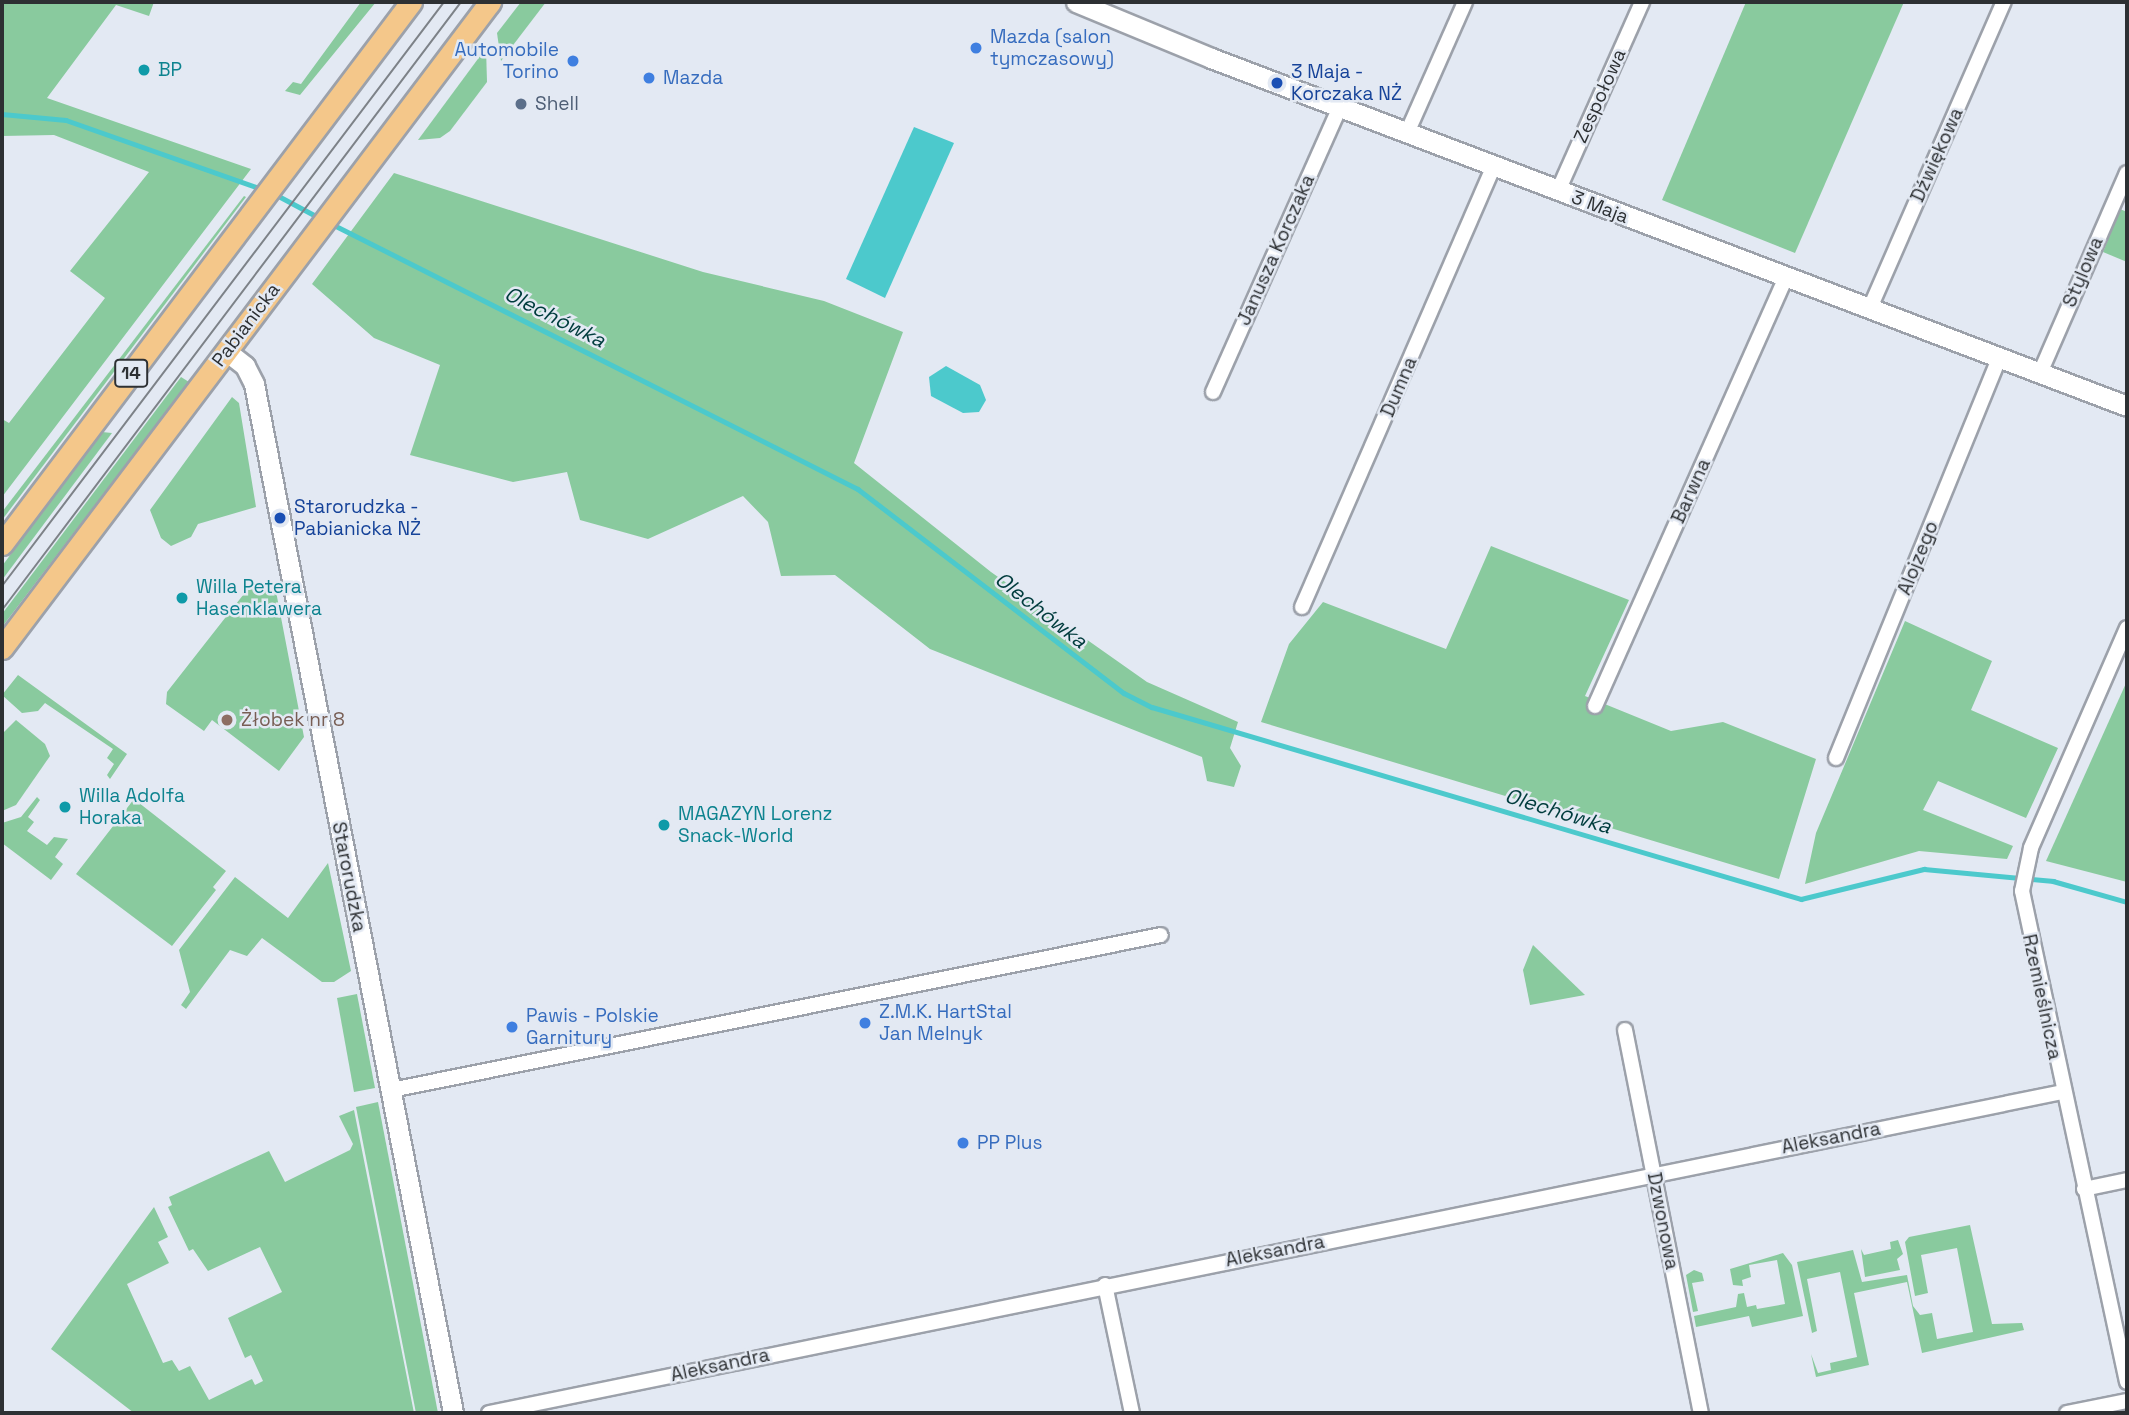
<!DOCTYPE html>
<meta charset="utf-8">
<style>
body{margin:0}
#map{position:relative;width:2129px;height:1415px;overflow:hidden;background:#e3e9f3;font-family:"Space Grotesk",sans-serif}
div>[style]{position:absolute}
.green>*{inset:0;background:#89ca9e}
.water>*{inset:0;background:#4cc9cc}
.stream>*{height:4.5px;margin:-2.25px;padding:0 2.25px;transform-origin:2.25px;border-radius:2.25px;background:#4cc9cc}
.roads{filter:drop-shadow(2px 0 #9ca1aa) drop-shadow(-2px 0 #9ca1aa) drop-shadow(0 2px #9ca1aa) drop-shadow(0 -2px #9ca1aa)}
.street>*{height:14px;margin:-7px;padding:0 7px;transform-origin:7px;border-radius:7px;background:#fff}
.secondary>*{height:19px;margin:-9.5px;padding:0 9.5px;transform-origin:9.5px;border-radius:9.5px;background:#fff}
.primary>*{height:21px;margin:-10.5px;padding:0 10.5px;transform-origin:10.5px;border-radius:10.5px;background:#f4c78a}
.tram>*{height:2px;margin:-1px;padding:0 1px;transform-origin:1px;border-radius:1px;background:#7d8288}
.dots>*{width:19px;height:19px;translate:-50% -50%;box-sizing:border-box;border:4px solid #e3e9f3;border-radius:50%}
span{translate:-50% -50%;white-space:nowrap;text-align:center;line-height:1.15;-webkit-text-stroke:5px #e3e9f3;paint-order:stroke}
.shield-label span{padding:2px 5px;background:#e3e9f3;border:2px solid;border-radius:5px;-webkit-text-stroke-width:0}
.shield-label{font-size:18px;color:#2d3033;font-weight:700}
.shop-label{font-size:19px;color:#366cbe}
.left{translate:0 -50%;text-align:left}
.right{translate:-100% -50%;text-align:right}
.culture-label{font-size:19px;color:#0d838f}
.transit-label{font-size:19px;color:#164399}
.street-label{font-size:19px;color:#2d3033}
.service-label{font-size:19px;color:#4e5e75}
.education-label{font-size:19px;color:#785e54}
.water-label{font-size:21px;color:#003c3d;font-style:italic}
.frame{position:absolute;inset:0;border:4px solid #2d3033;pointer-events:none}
</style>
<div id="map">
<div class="green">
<div style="clip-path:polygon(2px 2px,154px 2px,149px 16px,116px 5px,47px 98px,251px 169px,2px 497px,2px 419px,9px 423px,105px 298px,70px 271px,149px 172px,54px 135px,2px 136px)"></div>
<div style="clip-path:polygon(361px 2px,376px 2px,300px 95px,285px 91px,293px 82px,301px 84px)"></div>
<div style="clip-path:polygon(521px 2px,546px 2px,501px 61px,497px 33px)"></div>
<div style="clip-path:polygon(1746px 2px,1904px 2px,1795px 253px,1662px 200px)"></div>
<div style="clip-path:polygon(486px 48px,487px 82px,450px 131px,440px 138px,418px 140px)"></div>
<div style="clip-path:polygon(394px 173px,703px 272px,824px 301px,903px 332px,854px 463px,991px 572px,1147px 682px,1238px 722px,1230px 748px,1241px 766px,1234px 787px,1207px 781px,1202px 757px,930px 649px,835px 575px,781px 576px,768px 522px,743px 496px,648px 539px,580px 520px,567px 472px,513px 482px,410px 455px,440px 365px,374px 338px,312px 284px)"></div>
<div style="clip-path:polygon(244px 196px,246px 197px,2px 520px,2px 512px)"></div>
<div style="clip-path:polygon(2120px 209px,2127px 212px,2127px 262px,2103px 252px)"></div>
<div style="clip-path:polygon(181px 377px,189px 382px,2px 627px,2px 614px)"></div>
<div style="clip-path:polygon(232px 397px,239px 403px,256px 507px,198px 524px,191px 537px,171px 546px,161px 538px,150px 510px)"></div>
<div style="clip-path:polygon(102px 432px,112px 433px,2px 580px,2px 566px)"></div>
<div style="clip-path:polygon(1491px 546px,1629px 600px,1585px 696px,1671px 731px,1723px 722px,1816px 759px,1779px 879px,1261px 722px,1289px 644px,1323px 602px,1446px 649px)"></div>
<div style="clip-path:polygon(274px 581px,304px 737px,279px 771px,212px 720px,204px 731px,166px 704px,167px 692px,247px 590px)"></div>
<div style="clip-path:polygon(1905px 621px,1992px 661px,1971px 710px,2058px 748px,2026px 818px,1938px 781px,1923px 810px,2013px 846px,2007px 859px,1919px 851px,1805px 884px,1816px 833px)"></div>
<div style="clip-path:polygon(18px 675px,127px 754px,110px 779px,107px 775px,114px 764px,107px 758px,113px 749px,45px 703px,38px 711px,22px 713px,2px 695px)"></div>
<div style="clip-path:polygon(2127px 681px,2127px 882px,2046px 861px)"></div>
<div style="clip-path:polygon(16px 720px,45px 744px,50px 756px,16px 805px,2px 811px,2px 734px)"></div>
<div style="clip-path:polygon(37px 797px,40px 800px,28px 817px,34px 822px,27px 831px,47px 845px,54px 837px,68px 839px,55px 857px,63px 864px,51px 880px,2px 843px,2px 823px,21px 817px)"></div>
<div style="clip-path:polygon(134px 799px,226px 871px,213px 887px,216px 890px,172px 946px,76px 874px)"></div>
<div style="clip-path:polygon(328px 863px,351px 971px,334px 982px,322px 982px,262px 938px,247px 956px,230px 950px,186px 1009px,181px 1005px,190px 992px,179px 950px,235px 877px,288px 918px)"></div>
<div style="clip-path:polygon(1533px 945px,1585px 995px,1530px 1005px,1523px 970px)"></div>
<div style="clip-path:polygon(357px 994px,375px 1088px,354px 1092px,337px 998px)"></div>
<div style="clip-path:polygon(378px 1102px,438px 1413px,416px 1413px,356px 1107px)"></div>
<div style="clip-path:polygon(354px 1110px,414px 1413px,134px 1413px,51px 1349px,154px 1207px,168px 1237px,158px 1242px,169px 1263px,127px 1284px,163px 1363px,172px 1360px,179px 1371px,190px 1366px,209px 1400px,252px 1379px,255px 1385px,263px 1381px,251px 1355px,245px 1358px,228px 1318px,282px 1292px,260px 1247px,208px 1271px,193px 1249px,189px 1251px,168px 1207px,172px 1205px,169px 1197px,269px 1151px,285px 1182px,350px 1150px,353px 1144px,339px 1116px)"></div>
<div style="clip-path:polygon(1970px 1225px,1992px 1324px,2022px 1323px,2024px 1330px,1922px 1353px,1907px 1282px,1854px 1293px,1869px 1365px,1816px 1377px,1811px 1354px,1818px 1373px,1831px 1370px,1830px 1363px,1857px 1357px,1840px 1272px,1807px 1279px,1817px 1331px,1812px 1333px,1797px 1262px,1853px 1250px,1862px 1282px,1907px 1275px,1913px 1306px,1920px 1315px,1932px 1313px,1937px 1339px,1973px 1332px,1957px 1248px,1921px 1255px,1928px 1293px,1915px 1296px,1905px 1242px,1909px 1237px)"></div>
<div style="clip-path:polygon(1898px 1240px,1903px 1254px,1897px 1259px,1900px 1270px,1865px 1277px,1861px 1249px,1864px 1255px,1891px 1249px,1890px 1242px)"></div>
<div style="clip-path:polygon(1783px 1253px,1792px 1265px,1803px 1316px,1752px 1327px,1749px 1316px,1696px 1327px,1694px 1316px,1736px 1307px,1738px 1294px,1744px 1293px,1747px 1307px,1756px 1305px,1757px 1309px,1785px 1304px,1777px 1260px,1749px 1265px,1751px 1277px,1742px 1280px,1743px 1286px,1733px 1285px,1730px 1269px)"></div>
<div style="clip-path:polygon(1694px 1270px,1702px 1273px,1704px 1281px,1692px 1283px,1698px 1311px,1693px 1312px,1686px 1275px)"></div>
</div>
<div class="water">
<div style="clip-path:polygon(914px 127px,954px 143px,885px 298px,846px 279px)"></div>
<div style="clip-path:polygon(946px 366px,980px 385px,986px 400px,979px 412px,963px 413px,931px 396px,929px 377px)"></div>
</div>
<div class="stream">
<div style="left:2px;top:114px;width:64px;rotate:5.4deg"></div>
<div style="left:66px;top:120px;width:208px;rotate:19.4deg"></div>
<div style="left:273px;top:193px;width:51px;rotate:28.1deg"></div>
<div style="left:332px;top:224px;width:589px;rotate:26.74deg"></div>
<div style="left:858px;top:489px;width:335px;rotate:37.5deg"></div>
<div style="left:1124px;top:693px;width:31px;rotate:27deg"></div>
<div style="left:1152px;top:707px;width:677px;rotate:16.48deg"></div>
<div style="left:1801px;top:899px;width:127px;rotate:-13.7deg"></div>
<div style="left:1924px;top:869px;width:130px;rotate:5.3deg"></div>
<div style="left:2053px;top:881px;width:77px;rotate:15.8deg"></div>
</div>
<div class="roads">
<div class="street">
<div style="left:1407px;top:133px;width:143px;rotate:-66.1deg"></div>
<div style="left:1558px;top:191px;width:207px;rotate:-66deg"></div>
<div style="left:1870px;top:308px;width:334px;rotate:-66.4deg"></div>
<div style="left:2040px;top:373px;width:218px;rotate:-66.5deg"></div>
<div style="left:1213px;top:392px;width:312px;rotate:-66deg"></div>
<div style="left:1302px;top:607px;width:481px;rotate:-66.5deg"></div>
<div style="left:2127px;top:628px;width:240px;rotate:113.6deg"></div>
<div style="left:2031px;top:848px;width:44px;rotate:101.8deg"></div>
<div style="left:2022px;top:891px;width:502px;rotate:77.93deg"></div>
<div style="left:1595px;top:706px;width:471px;rotate:-66deg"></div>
<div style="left:1836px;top:758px;width:433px;rotate:-67.8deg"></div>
<div style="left:1625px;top:1030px;width:390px;rotate:78.8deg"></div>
<div style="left:391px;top:1090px;width:785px;rotate:-11.38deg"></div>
<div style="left:2084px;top:1189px;width:44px;rotate:-11.8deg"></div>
<div style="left:1105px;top:1285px;width:131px;rotate:78.1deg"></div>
<div style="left:489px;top:1413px;width:1606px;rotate:-11.53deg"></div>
<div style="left:2067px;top:1413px;width:61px;rotate:-11.3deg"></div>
</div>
<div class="secondary">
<div style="left:1076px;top:2px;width:146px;rotate:22.5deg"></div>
<div style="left:1211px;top:58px;width:980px;rotate:20.8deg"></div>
<div style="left:226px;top:351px;width:24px;rotate:38deg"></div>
<div style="left:245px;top:366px;width:20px;rotate:63deg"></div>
<div style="left:254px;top:384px;width:1048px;rotate:79.05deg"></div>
</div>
<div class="primary">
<div style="left:2px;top:544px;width:679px;rotate:-52.96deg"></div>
<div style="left:2px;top:648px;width:810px;rotate:-52.93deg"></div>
</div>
</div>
<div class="tram">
<div style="left:2px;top:586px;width:732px;rotate:-52.88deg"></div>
<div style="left:2px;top:610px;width:762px;rotate:-52.95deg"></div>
</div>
<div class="dots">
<div style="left:976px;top:48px;background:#3f7fe0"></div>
<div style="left:573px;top:61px;background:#3f7fe0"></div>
<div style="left:144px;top:70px;background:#0f9aa8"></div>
<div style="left:649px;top:78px;background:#3f7fe0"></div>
<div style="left:1277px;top:83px;background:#1a4fb4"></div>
<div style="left:521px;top:104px;background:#5c6f8a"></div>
<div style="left:280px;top:518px;background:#1a4fb4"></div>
<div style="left:182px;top:598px;background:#0f9aa8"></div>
<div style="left:227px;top:720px;background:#8d6e63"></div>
<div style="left:65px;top:807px;background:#0f9aa8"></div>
<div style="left:664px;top:825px;background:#0f9aa8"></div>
<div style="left:865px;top:1023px;background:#3f7fe0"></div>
<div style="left:512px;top:1027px;background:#3f7fe0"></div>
<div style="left:963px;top:1143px;background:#3f7fe0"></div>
</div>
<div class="shield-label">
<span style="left:131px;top:373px">14</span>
</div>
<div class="shop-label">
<span class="left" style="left:990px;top:48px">Mazda (salon<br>tymczasowy)</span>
<span class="right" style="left:559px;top:61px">Automobile<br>Torino</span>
<span class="left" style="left:663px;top:78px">Mazda</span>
<span class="left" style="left:879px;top:1023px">Z.M.K. HartStal<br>Jan Melnyk</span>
<span class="left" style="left:526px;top:1027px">Pawis - Polskie<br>Garnitury</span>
<span class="left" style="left:977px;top:1143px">PP Plus</span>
</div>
<div class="culture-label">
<span class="left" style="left:158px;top:70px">BP</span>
<span class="left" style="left:196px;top:598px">Willa Petera<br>Hasenklawera</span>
<span class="left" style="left:79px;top:807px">Willa Adolfa<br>Horaka</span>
<span class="left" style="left:678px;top:825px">MAGAZYN Lorenz<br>Snack-World</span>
</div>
<div class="transit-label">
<span class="left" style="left:1291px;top:83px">3 Maja -<br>Korczaka NŻ</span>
<span class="left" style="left:294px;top:518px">Starorudzka -<br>Pabianicka NŻ</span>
</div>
<div class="street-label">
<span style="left:1600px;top:96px;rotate:-66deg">Zespołowa</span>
<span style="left:1937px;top:155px;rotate:-66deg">Dźwiękowa</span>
<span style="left:1600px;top:207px;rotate:21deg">3 Maja</span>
<span style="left:1276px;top:250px;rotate:-66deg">Janusza Korczaka</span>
<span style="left:2083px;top:272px;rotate:-67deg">Stylowa</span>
<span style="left:246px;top:325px;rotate:-53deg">Pabianicka</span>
<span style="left:1399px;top:387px;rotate:-67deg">Dumna</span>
<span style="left:1691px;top:491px;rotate:-66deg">Barwna</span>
<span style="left:1918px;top:558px;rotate:-68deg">Alojzego</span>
<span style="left:349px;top:877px;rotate:79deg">Starorudzka</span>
<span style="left:2042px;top:997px;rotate:78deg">Rzemieślnicza</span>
<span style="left:1831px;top:1138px;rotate:-11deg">Aleksandra</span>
<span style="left:1663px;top:1221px;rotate:79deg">Dzwonowa</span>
<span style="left:1275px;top:1251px;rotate:-11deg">Aleksandra</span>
<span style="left:720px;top:1365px;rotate:-12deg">Aleksandra</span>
</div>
<div class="service-label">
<span class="left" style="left:535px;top:104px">Shell</span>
</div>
<div class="education-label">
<span class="left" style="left:241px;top:720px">Żłobek nr 8</span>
</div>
<div class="water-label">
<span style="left:555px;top:317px;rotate:27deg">Olechówka</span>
<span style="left:1041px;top:610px;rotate:38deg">Olechówka</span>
<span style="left:1558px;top:811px;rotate:17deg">Olechówka</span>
</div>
<div class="frame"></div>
</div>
